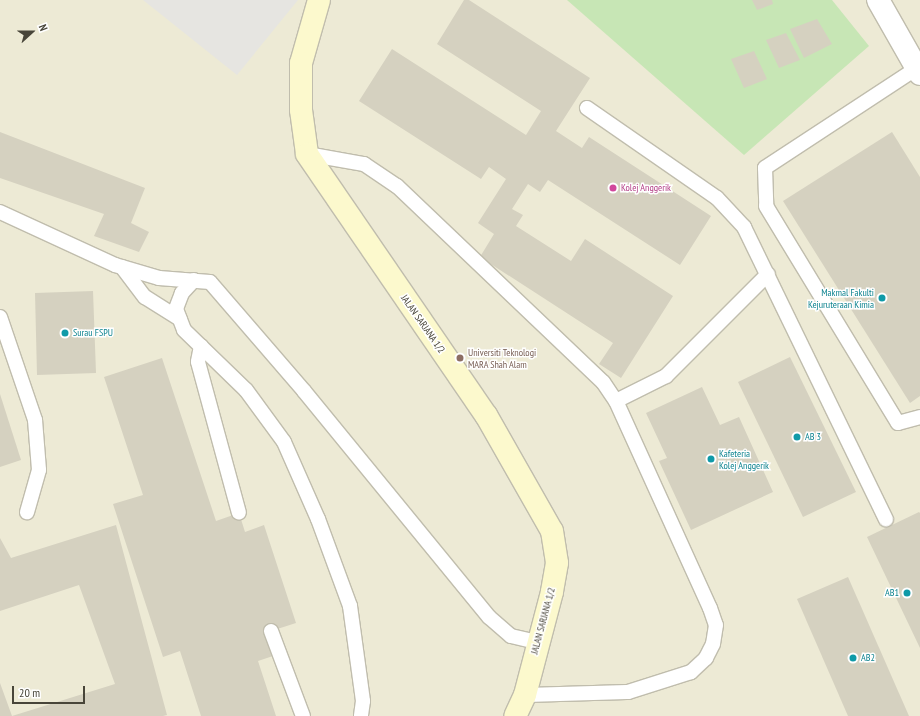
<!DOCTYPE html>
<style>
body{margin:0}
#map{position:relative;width:920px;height:716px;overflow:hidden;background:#f4f3ea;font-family:"PT Sans Narrow",sans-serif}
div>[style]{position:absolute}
.education>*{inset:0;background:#edead5}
.green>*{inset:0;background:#c7e6b5}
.parking>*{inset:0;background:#e6e5e1}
.building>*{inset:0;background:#d5d1c0}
.roads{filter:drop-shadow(1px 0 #c0bdad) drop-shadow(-1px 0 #c0bdad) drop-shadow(0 1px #c0bdad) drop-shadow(0 -1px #c0bdad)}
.lane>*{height:14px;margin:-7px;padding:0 7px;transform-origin:7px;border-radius:7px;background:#fff}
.street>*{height:22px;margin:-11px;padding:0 11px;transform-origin:11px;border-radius:11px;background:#fff}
.secondary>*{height:22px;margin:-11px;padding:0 11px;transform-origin:11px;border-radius:11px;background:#fcf9cd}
.dots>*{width:11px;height:11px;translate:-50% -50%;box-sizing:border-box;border:2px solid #fff;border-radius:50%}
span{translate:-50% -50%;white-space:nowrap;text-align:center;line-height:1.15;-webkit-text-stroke:3px #fff;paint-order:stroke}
.hotel-label{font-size:10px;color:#b23c85}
.left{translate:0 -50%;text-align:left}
.culture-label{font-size:10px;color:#0d838f}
.right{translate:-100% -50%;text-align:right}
.street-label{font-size:10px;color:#484539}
.education-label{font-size:10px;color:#785e54}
.north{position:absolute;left:12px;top:12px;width:40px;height:40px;-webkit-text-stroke:3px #fff;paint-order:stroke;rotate:69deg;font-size:11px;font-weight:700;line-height:16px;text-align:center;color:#484539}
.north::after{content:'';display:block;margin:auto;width:14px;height:18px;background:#484539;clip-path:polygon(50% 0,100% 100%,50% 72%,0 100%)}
.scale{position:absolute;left:12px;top:686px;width:73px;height:18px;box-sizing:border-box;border:2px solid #484539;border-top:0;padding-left:5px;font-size:12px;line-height:14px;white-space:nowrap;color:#484539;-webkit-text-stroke:3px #fff;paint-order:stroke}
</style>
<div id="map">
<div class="education">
<div style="clip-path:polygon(0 0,920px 0,920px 716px,0 716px)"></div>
</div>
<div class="green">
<div style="clip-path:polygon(567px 0,832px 0,869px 46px,744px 155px)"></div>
</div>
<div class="parking">
<div style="clip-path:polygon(143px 0,298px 0,237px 75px)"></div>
</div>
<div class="building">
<div style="clip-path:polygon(464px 0,469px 0,590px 78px,556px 131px,582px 148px,589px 137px,711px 216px,680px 265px,548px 180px,540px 192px,528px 184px,512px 209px,523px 215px,516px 226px,571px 261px,585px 239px,673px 296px,621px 378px,599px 364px,613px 343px,480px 257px,494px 234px,478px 223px,506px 179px,489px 167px,481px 179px,359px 101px,392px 49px,526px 135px,541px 111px,437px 44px)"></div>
<div style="clip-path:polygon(752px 0,772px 0,773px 4px,757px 10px)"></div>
<div style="clip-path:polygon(817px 19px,832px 44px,804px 58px,790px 29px)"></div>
<div style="clip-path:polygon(786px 33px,800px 60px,779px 68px,766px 40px)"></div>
<div style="clip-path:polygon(754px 51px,767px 79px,744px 88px,731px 59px)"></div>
<div style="clip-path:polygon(0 132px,145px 188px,131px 223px,149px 232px,139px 252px,94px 236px,104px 214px,0 178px)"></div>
<div style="clip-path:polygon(892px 132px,920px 177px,920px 396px,910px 403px,783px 201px)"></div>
<div style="clip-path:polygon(93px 291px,96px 373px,37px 375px,35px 293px)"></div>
<div style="clip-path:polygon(790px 357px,856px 492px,803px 517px,738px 382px)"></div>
<div style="clip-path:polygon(162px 358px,216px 521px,239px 513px,245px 532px,264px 525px,296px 623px,271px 631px,279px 654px,258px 661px,276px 716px,201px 716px,180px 651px,163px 657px,113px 504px,143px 495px,104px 377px)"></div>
<div style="clip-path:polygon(702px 387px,720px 425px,739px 417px,773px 492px,691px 530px,659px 461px,667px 458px,646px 413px)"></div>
<div style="clip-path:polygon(0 394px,21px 460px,0 467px)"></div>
<div style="clip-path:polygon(919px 512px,920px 513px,920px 648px,867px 537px)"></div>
<div style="clip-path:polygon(116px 525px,167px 715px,163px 716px,0 716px,0 683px,12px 716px,115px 684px,79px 585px,0 611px,0 538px,11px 558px)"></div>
<div style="clip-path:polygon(848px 577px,909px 716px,848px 716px,797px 599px)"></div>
</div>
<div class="roads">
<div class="lane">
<div style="left:917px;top:68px;width:182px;rotate:146.7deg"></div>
<div style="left:765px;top:168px;width:38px;rotate:88deg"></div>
<div style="left:766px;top:206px;width:254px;rotate:58.7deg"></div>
<div style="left:898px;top:423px;width:23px;rotate:-15deg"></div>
<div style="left:587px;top:108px;width:158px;rotate:34.7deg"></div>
<div style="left:717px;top:198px;width:40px;rotate:47deg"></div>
<div style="left:744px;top:227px;width:325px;rotate:64.1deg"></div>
<div style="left:307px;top:154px;width:58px;rotate:10deg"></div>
<div style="left:364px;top:164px;width:40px;rotate:34deg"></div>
<div style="left:397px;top:186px;width:284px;rotate:43.6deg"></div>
<div style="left:603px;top:382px;width:23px;rotate:56deg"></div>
<div style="left:616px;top:401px;width:227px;rotate:65.6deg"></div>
<div style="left:710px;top:608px;width:18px;rotate:71deg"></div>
<div style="left:716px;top:625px;width:19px;rotate:99deg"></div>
<div style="left:713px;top:644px;width:16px;rotate:117deg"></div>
<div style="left:706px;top:658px;width:21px;rotate:137deg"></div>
<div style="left:691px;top:672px;width:66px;rotate:162.4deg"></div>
<div style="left:628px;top:692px;width:103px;rotate:178.3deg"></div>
<div style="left:0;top:212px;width:127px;rotate:24.7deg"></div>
<div style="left:115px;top:265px;width:46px;rotate:16.5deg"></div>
<div style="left:159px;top:278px;width:51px;rotate:4.5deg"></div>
<div style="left:210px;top:282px;width:144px;rotate:49.2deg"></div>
<div style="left:304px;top:391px;width:292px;rotate:50.7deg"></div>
<div style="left:489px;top:617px;width:29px;rotate:41deg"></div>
<div style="left:511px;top:636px;width:27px;rotate:13deg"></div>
<div style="left:122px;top:267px;width:38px;rotate:53deg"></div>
<div style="left:145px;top:297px;width:41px;rotate:32.2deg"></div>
<div style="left:194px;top:280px;width:18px;rotate:133deg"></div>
<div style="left:182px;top:293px;width:17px;rotate:111deg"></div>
<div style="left:176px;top:309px;width:22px;rotate:69deg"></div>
<div style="left:184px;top:330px;width:86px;rotate:44.1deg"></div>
<div style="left:246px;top:390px;width:64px;rotate:53.8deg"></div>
<div style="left:284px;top:442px;width:84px;rotate:66.2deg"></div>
<div style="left:318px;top:519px;width:93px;rotate:69.8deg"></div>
<div style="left:350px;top:606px;width:96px;rotate:82.2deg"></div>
<div style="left:363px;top:701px;width:15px;rotate:98deg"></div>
<div style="left:0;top:317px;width:109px;rotate:71.2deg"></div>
<div style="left:35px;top:420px;width:50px;rotate:85.4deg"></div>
<div style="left:39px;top:470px;width:44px;rotate:105.9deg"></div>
<div style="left:201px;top:346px;width:16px;rotate:101deg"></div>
<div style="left:198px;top:362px;width:156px;rotate:74.8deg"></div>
<div style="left:616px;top:401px;width:56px;rotate:-26.6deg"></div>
<div style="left:666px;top:376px;width:144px;rotate:-45deg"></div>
<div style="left:271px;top:631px;width:91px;rotate:69.4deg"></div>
</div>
<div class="street">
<div style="left:878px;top:0;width:85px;rotate:60.4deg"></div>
</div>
<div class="secondary">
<div style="left:319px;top:0;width:66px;rotate:105.9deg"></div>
<div style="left:301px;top:63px;width:47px;rotate:90deg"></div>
<div style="left:301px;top:110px;width:44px;rotate:82.2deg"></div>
<div style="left:307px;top:154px;width:316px;rotate:55.6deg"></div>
<div style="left:486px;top:415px;width:133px;rotate:60.4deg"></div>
<div style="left:552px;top:531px;width:32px;rotate:81deg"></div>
<div style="left:557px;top:563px;width:29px;rotate:100deg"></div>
<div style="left:552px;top:592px;width:106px;rotate:104.7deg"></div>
<div style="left:525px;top:695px;width:23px;rotate:115deg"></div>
</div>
</div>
<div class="dots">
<div style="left:613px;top:188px;background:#d1479c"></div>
<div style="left:882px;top:298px;background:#0f9aa8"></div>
<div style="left:65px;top:333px;background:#0f9aa8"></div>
<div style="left:460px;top:358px;background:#8d6e63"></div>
<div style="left:797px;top:437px;background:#0f9aa8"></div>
<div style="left:711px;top:459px;background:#0f9aa8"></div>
<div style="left:907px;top:593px;background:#0f9aa8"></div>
<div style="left:853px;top:658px;background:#0f9aa8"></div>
</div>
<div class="hotel-label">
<span class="left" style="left:621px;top:188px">Kolej Anggerik</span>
</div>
<div class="culture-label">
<span class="right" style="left:874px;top:298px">Makmal Fakulti<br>Kejuruteraan Kimia</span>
<span class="left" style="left:73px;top:333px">Surau FSPU</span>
<span class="left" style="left:805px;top:437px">AB 3</span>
<span class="left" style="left:719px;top:459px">Kafeteria<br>Kolej Anggerik</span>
<span class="right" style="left:899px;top:593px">AB1</span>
<span class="left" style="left:861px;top:658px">AB2</span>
</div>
<div class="street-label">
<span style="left:423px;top:324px;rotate:55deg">JALAN SARJANA 1/2</span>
<span style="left:543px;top:621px;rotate:-75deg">JALAN SARJANA 1/2</span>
</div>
<div class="education-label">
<span class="left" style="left:468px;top:358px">Universiti Teknologi<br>MARA Shah Alam</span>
</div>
<div class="north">N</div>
<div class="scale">20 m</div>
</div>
